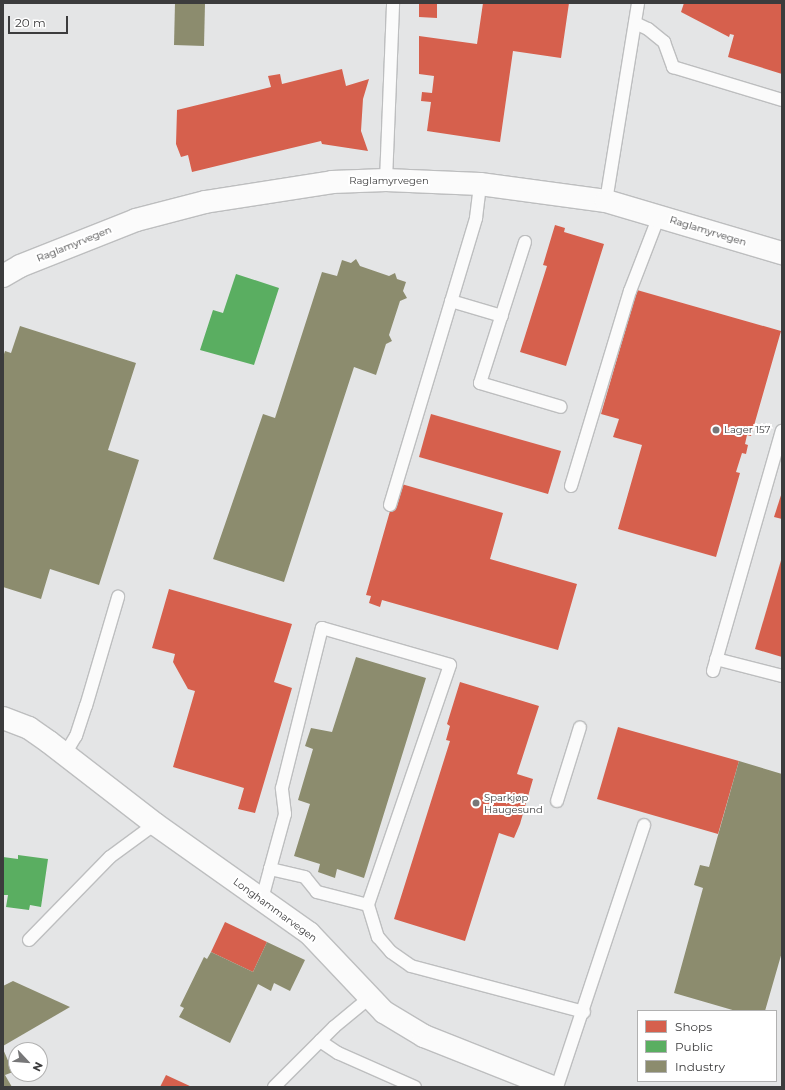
<!DOCTYPE html>
<meta charset="utf-8">
<style>
body{margin:0}
#map{position:relative;width:785px;height:1090px;overflow:hidden;background:#e4e5e6;font-family:Montserrat,sans-serif}
div>[style]{position:absolute}
.shops>*{inset:0;background:#d6604d}
.public>*{inset:0;background:#5aae61}
.industry>*{inset:0;background:#8c8c6e}
.roads{filter:drop-shadow(1px 0 #bdbebf) drop-shadow(-1px 0 #bdbebf) drop-shadow(0 1px #bdbebf) drop-shadow(0 -1px #bdbebf)}
.lane>*{height:12px;margin:-6px;padding:0 6px;transform-origin:6px;border-radius:6px;background:#fbfbfb}
.secondary>*{height:22px;margin:-11px;padding:0 11px;transform-origin:11px;border-radius:11px;background:#fbfbfb}
.dots>*{width:11px;height:11px;translate:-50% -50%;box-sizing:border-box;border:2px solid #fff;border-radius:50%}
span{translate:-50% -50%;white-space:nowrap;text-align:center;line-height:1.15;-webkit-text-stroke:4px #fff;paint-order:stroke}
.street-label{font-size:10px;color:#3c3c3d}
.poi-label{font-size:10px;color:#3c3c3d}
.left{translate:0 -50%;text-align:left}
.frame{position:absolute;inset:0;border:4px solid #3c3c3d;pointer-events:none}
.legend{position:absolute;left:637px;top:1010px;width:140px;height:72px;box-sizing:border-box;background:#fff;border:1px solid #b1b1b1;margin:0;padding:5px 7px;list-style:none;font-size:12px;color:#3c3c3d}
.legend li{display:flex;align-items:center;gap:8px;height:20px}
.legend b{width:20px;border:1px solid #b1b1b1}
.north{position:absolute;left:8px;top:1042px;width:40px;height:40px;box-sizing:border-box;background:#fff;border:1px solid #b1b1b1;border-radius:50%;rotate:116deg;font-size:11px;font-weight:700;line-height:16px;text-align:center;color:#3c3c3d}
.north::after{content:'';display:block;margin:auto;width:14px;height:18px;background:#777778;clip-path:polygon(50% 0,100% 100%,50% 72%,0 100%)}
.scale{position:absolute;left:8px;top:16px;width:60px;height:18px;box-sizing:border-box;border:2px solid #3c3c3d;border-top:0;padding-left:5px;font-size:12px;line-height:14px;white-space:nowrap;color:#3c3c3d;-webkit-text-stroke:3px #fff;paint-order:stroke}
</style>
<div id="map">
<div class="shops">
<div style="clip-path:polygon(419px 3px,437px 3px,437px 18px,419px 17px)"></div>
<div style="clip-path:polygon(483px 3px,569px 3px,561px 58px,513px 51px,500px 142px,427px 131px,431px 102px,421px 101px,422px 92px,432px 93px,434px 76px,419px 74px,419px 36px,477px 44px)"></div>
<div style="clip-path:polygon(684px 3px,782px 3px,782px 74px,728px 57px,734px 35px,730px 34px,729px 37px,681px 12px)"></div>
<div style="clip-path:polygon(342px 69px,346px 86px,369px 79px,363px 99px,361px 131px,368px 151px,322px 144px,321px 141px,192px 172px,188px 155px,181px 157px,176px 144px,177px 110px,271px 87px,268px 76px,280px 74px,282px 84px)"></div>
<div style="clip-path:polygon(555px 225px,565px 228px,564px 232px,604px 244px,566px 366px,520px 352px,547px 266px,543px 265px)"></div>
<div style="clip-path:polygon(637px 290px,781px 331px,751px 436px,747px 435px,745px 444px,748px 445px,746px 454px,742px 453px,736px 472px,740px 473px,716px 557px,618px 529px,642px 445px,613px 437px,619px 419px,601px 414px)"></div>
<div style="clip-path:polygon(431px 414px,561px 451px,548px 494px,419px 457px)"></div>
<div style="clip-path:polygon(398px 483px,503px 513px,490px 559px,577px 584px,558px 650px,382px 600px,380px 607px,369px 603px,371px 596px,366px 595px)"></div>
<div style="clip-path:polygon(782px 492px,782px 519px,774px 517px)"></div>
<div style="clip-path:polygon(782px 557px,782px 657px,755px 649px)"></div>
<div style="clip-path:polygon(169px 589px,292px 624px,274px 682px,292px 688px,255px 813px,238px 809px,244px 788px,173px 767px,195px 691px,188px 689px,173px 662px,175px 654px,152px 648px)"></div>
<div style="clip-path:polygon(460px 682px,539px 706px,517px 774px,533px 779px,520px 824px,514px 838px,499px 833px,465px 941px,394px 919px,450px 741px,446px 740px,450px 726px,447px 724px)"></div>
<div style="clip-path:polygon(618px 727px,739px 761px,718px 834px,597px 799px)"></div>
<div style="clip-path:polygon(225px 922px,267px 942px,253px 972px,211px 952px)"></div>
<div style="clip-path:polygon(166px 1075px,192px 1087px,160px 1087px)"></div>
</div>
<div class="public">
<div style="clip-path:polygon(236px 274px,279px 288px,254px 365px,200px 350px,213px 310px,223px 313px)"></div>
<div style="clip-path:polygon(18px 855px,48px 859px,41px 907px,30px 905px,29px 910px,6px 907px,8px 895px,3px 895px,3px 857px,18px 859px)"></div>
</div>
<div class="industry">
<div style="clip-path:polygon(175px 3px,205px 3px,204px 46px,174px 45px)"></div>
<div style="clip-path:polygon(356px 259px,360px 266px,389px 276px,395px 273px,397px 279px,406px 282px,403px 291px,407px 298px,400px 301px,389px 335px,392px 341px,386px 344px,376px 375px,354px 367px,284px 582px,213px 559px,263px 414px,275px 418px,322px 272px,337px 276px,342px 260px,351px 263px)"></div>
<div style="clip-path:polygon(20px 326px,136px 363px,108px 450px,139px 460px,99px 585px,50px 569px,41px 599px,3px 587px,3px 357px,5px 351px,11px 353px)"></div>
<div style="clip-path:polygon(356px 657px,426px 678px,364px 878px,337px 869px,335px 878px,318px 872px,320px 864px,294px 856px,310px 804px,298px 800px,313px 749px,305px 746px,311px 728px,332px 732px)"></div>
<div style="clip-path:polygon(739px 761px,782px 774px,782px 952px,765px 1011px,736px 1011px,674px 993px,703px 888px,694px 885px,700px 865px,709px 867px)"></div>
<div style="clip-path:polygon(267px 942px,305px 960px,290px 991px,274px 983px,271px 991px,258px 984px,230px 1043px,179px 1017px,184px 1008px,180px 1006px,204px 957px,207px 959px,211px 952px,253px 972px)"></div>
<div style="clip-path:polygon(13px 981px,70px 1007px,3px 1046px,3px 986px)"></div>
<div style="clip-path:polygon(3px 1049px,13px 1072px,5px 1075px,12px 1087px,3px 1087px)"></div>
</div>
<div class="roads">
<div class="lane">
<div style="left:635px;top:23px;width:14px;rotate:25deg"></div>
<div style="left:648px;top:29px;width:21px;rotate:39deg"></div>
<div style="left:664px;top:42px;width:27px;rotate:70deg"></div>
<div style="left:673px;top:67px;width:114px;rotate:16.8deg"></div>
<div style="left:386px;top:180px;width:177px;rotate:-87.7deg"></div>
<div style="left:606px;top:201px;width:201px;rotate:-80.8deg"></div>
<div style="left:525px;top:242px;width:148px;rotate:107.7deg"></div>
<div style="left:480px;top:383px;width:84px;rotate:16.5deg"></div>
<div style="left:451px;top:301px;width:53px;rotate:16.4deg"></div>
<div style="left:571px;top:486px;width:204px;rotate:-73.2deg"></div>
<div style="left:630px;top:291px;width:80px;rotate:-68.9deg"></div>
<div style="left:390px;top:505px;width:300px;rotate:-73.3deg"></div>
<div style="left:476px;top:218px;width:34px;rotate:-83deg"></div>
<div style="left:716px;top:659px;width:68px;rotate:14.4deg"></div>
<div style="left:713px;top:671px;width:250px;rotate:-74deg"></div>
<div style="left:65px;top:754px;width:21px;rotate:-59deg"></div>
<div style="left:76px;top:736px;width:32px;rotate:-72deg"></div>
<div style="left:86px;top:706px;width:114px;rotate:-73.6deg"></div>
<div style="left:557px;top:801px;width:77px;rotate:-72.7deg"></div>
<div style="left:262px;top:899px;width:31px;rotate:-75deg"></div>
<div style="left:270px;top:869px;width:57px;rotate:-74.7deg"></div>
<div style="left:285px;top:814px;width:26px;rotate:-97deg"></div>
<div style="left:282px;top:788px;width:165px;rotate:-76deg"></div>
<div style="left:322px;top:628px;width:133px;rotate:16.1deg"></div>
<div style="left:450px;top:665px;width:254px;rotate:108.9deg"></div>
<div style="left:368px;top:905px;width:53px;rotate:-165.7deg"></div>
<div style="left:317px;top:892px;width:19px;rotate:-129deg"></div>
<div style="left:305px;top:877px;width:36px;rotate:-167deg"></div>
<div style="left:368px;top:905px;width:34px;rotate:73deg"></div>
<div style="left:378px;top:937px;width:20px;rotate:49deg"></div>
<div style="left:391px;top:952px;width:24px;rotate:35deg"></div>
<div style="left:411px;top:966px;width:179px;rotate:14.9deg"></div>
<div style="left:29px;top:940px;width:116px;rotate:-45.7deg"></div>
<div style="left:110px;top:857px;width:56px;rotate:-36.3deg"></div>
<div style="left:320px;top:1041px;width:22px;rotate:34deg"></div>
<div style="left:338px;top:1053px;width:84px;rotate:23.8deg"></div>
<div style="left:274px;top:1087px;width:85px;rotate:-45deg"></div>
<div style="left:334px;top:1027px;width:45px;rotate:-39.6deg"></div>
<div style="left:557px;top:1087px;width:276px;rotate:-71.6deg"></div>
</div>
<div class="secondary">
<div style="left:3px;top:276px;width:20px;rotate:-30deg"></div>
<div style="left:20px;top:266px;width:125px;rotate:-21.6deg"></div>
<div style="left:136px;top:220px;width:71px;rotate:-14.6deg"></div>
<div style="left:205px;top:202px;width:129px;rotate:-8.9deg"></div>
<div style="left:332px;top:182px;width:54px;rotate:-2.1deg"></div>
<div style="left:386px;top:180px;width:94px;rotate:2.4deg"></div>
<div style="left:480px;top:184px;width:127px;rotate:7.7deg"></div>
<div style="left:606px;top:201px;width:184px;rotate:16.5deg"></div>
<div style="left:3px;top:718px;width:28px;rotate:21deg"></div>
<div style="left:29px;top:728px;width:24px;rotate:35deg"></div>
<div style="left:49px;top:742px;width:134px;rotate:37.7deg"></div>
<div style="left:155px;top:824px;width:189px;rotate:35.3deg"></div>
<div style="left:309px;top:933px;width:109px;rotate:46.5deg"></div>
<div style="left:384px;top:1012px;width:47px;rotate:31deg"></div>
<div style="left:424px;top:1036px;width:138px;rotate:21.7deg"></div>
</div>
</div>
<div class="dots">
<div style="left:716px;top:430px;background:#777778"></div>
<div style="left:476px;top:803px;background:#777778"></div>
</div>
<div class="street-label">
<span style="left:389px;top:181px">Raglamyrvegen</span>
<span style="left:708px;top:231px;rotate:17deg">Raglamyrvegen</span>
<span style="left:74px;top:244px;rotate:-22deg">Raglamyrvegen</span>
<span style="left:275px;top:910px;rotate:36deg">Longhammarvegen</span>
</div>
<div class="poi-label">
<span class="left" style="left:724px;top:430px">Lager 157</span>
<span class="left" style="left:484px;top:803px">Sparkjøp<br>Haugesund</span>
</div>
<div class="frame"></div>
<ul class="legend">
<li><b style="height:11px;background:#d6604d"></b>Shops</li>
<li><b style="height:11px;background:#5aae61"></b>Public</li>
<li><b style="height:11px;background:#8c8c6e"></b>Industry</li>
</ul>
<div class="north">N</div>
<div class="scale">20 m</div>
</div>
